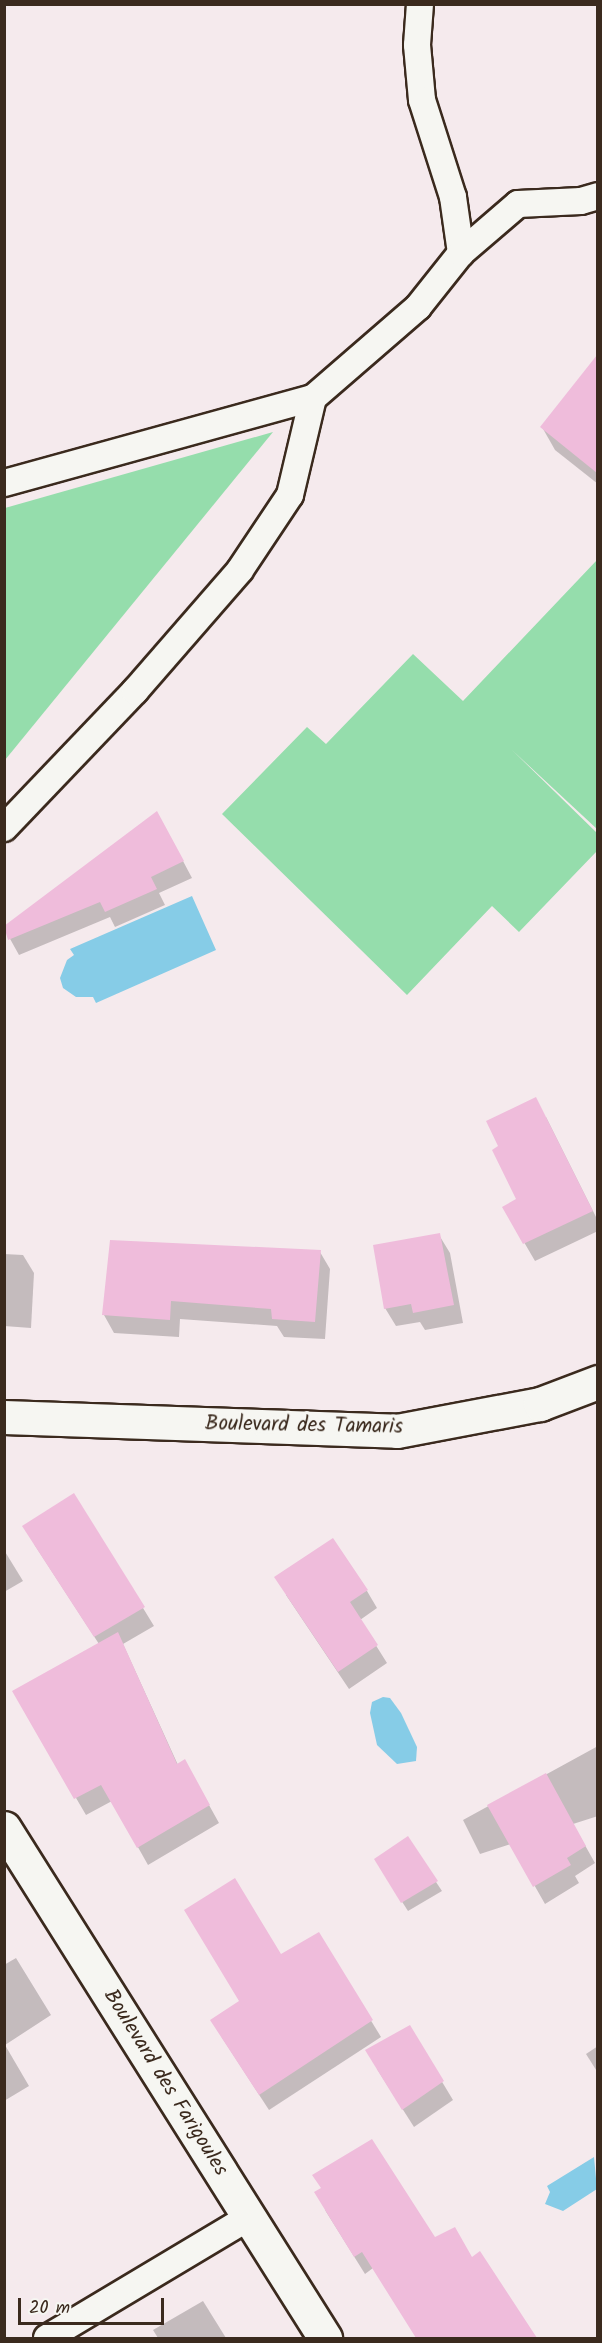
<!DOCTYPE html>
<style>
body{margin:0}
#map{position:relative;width:602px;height:2343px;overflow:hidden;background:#f5eaed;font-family:Kalam,sans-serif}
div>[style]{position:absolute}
.green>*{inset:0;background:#95ddac}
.water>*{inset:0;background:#86cce7}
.shadow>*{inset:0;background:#0003}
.building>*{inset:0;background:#efbcdb}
.roads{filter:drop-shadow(2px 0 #3b2a1e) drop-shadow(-2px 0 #3b2a1e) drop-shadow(0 2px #3b2a1e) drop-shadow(0 -2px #3b2a1e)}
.service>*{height:26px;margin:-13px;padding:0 13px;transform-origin:13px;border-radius:13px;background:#f6f6f2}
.minor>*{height:33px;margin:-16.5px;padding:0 16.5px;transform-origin:16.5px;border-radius:16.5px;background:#f6f6f2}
span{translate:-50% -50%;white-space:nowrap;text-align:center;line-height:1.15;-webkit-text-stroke:6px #f6f6f2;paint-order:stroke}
.street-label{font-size:21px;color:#3b2a1e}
.frame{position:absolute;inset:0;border:6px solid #3b2a1e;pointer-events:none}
.scale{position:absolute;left:18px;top:2298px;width:146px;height:27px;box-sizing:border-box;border:3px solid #3b2a1e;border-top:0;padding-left:8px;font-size:18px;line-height:21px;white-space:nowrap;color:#3b2a1e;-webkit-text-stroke:4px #f6f6f2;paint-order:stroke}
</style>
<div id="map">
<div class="green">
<div style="clip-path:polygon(273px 432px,5px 760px,5px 508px)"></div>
<div style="clip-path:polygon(597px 560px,597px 829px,512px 750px,597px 833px,597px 851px,519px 932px,492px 906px,407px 995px,222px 814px,307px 727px,326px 744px,413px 654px,463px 701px)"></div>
</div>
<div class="water">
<div style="clip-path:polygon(192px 896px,216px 950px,96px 1003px,93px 997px,76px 997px,63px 988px,60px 978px,67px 960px,74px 955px,70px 949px)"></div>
<div style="clip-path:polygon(383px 1697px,390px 1698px,401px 1713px,417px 1747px,416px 1761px,397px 1764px,377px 1745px,370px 1713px,372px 1702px)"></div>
<div style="clip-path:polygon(594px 2157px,597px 2189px,563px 2211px,545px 2204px,550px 2192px,547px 2186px)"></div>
</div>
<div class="shadow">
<div style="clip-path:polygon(598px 357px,598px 484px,555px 450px,542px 427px)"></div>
<div style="clip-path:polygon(166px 829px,192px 878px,159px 893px,165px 905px,115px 927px,110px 917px,19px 955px,4px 928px)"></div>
<div style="clip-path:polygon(546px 1117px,598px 1221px,598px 1231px,535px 1261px,504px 1208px,518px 1199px)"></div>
<div style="clip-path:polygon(439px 1235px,450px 1253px,463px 1323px,425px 1330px,420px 1322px,396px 1326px,385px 1308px)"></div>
<div style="clip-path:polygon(320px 1252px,330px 1269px,325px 1339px,284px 1337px,277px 1326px,180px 1319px,179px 1337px,114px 1333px,104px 1315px)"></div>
<div style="clip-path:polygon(4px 1254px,23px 1255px,34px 1273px,31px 1328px,4px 1326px)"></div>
<div style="clip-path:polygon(74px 1495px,154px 1626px,123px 1644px,178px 1765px,194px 1778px,219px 1823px,148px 1865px,112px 1801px,86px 1815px,14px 1692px,99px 1644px,34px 1544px)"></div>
<div style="clip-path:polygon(4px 1550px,23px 1581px,4px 1592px)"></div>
<div style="clip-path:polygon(367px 1591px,377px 1608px,360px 1620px,387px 1663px,349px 1689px,286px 1595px)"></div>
<div style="clip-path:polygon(598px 1746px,598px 1816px,573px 1824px,595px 1863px,575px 1876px,579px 1883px,545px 1904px,511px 1844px,480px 1854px,463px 1820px)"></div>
<div style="clip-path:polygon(381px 1869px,436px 1882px,442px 1891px,408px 1911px)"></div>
<div style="clip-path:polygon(318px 1934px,381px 2037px,269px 2110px,221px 2036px,241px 2002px,280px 1956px)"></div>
<div style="clip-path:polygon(16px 1958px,51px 2015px,5px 2045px,29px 2086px,4px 2101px,4px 1965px)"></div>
<div style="clip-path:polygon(409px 2027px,453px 2100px,414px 2127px,377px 2069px)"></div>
<div style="clip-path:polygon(598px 2046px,598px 2073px,586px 2054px)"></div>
<div style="clip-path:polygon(325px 2210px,435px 2239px,472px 2259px,534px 2338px,417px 2338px,373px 2268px,365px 2274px)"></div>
<div style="clip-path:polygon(203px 2301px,226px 2338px,158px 2338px,153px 2330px)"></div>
</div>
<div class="building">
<div style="clip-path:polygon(597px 355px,597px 473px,540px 427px)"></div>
<div style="clip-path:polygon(157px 811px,184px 861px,151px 877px,157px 889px,105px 912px,100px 902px,8px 940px,4px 926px)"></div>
<div style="clip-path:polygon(536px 1097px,593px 1211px,523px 1244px,502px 1207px,516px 1199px,492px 1150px,498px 1146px,486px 1121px)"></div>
<div style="clip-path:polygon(440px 1233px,454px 1305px,413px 1313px,411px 1304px,384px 1309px,373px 1245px)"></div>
<div style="clip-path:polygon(110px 1240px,321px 1250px,315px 1322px,272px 1319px,271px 1309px,171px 1301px,170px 1320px,102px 1315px)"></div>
<div style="clip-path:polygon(74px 1493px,145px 1607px,94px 1637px,22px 1526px)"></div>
<div style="clip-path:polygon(333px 1538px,368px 1590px,350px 1602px,378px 1645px,338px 1672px,274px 1577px)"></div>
<div style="clip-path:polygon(118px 1632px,177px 1764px,185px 1759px,210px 1805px,137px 1848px,101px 1785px,74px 1799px,12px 1691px)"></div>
<div style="clip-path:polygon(546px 1773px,586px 1846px,567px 1858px,571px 1865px,533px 1887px,487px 1805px)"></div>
<div style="clip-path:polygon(408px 1836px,438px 1881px,401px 1903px,374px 1859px)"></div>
<div style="clip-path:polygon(235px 1878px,281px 1954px,319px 1932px,373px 2020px,259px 2095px,210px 2020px,239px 2001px,184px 1910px)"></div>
<div style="clip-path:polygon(410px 2025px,444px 2081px,402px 2110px,365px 2050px)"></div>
<div style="clip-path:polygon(372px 2139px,435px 2237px,455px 2227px,472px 2257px,480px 2251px,537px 2338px,416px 2338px,362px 2252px,354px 2257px,314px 2192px,321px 2188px,312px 2175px)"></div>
</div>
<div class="roads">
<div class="service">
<div style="left:420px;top:4px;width:41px;rotate:94.2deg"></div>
<div style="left:417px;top:45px;width:55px;rotate:84.8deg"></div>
<div style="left:422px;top:100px;width:102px;rotate:72.3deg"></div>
<div style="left:453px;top:197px;width:57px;rotate:81.9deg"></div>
<div style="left:4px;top:483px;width:320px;rotate:-15.4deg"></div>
<div style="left:313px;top:398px;width:139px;rotate:-40.9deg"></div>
<div style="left:418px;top:307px;width:69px;rotate:-51.5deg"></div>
<div style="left:461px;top:253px;width:75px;rotate:-40.7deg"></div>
<div style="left:518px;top:204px;width:63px;rotate:-2.7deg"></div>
<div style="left:581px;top:201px;width:18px;rotate:-16deg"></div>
<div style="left:4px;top:828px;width:190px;rotate:-46.3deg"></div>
<div style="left:135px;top:691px;width:160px;rotate:-49deg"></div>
<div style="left:240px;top:570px;width:90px;rotate:-56.3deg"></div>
<div style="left:290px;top:495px;width:100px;rotate:-76.7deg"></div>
<div style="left:47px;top:2338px;width:235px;rotate:-30.9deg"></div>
</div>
<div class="minor">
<div style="left:4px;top:1417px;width:393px;rotate:2deg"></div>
<div style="left:397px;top:1431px;width:146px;rotate:-10.7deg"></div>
<div style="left:540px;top:1404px;width:62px;rotate:-20.8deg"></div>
<div style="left:4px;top:1828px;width:603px;rotate:57.81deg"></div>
</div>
</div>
<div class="street-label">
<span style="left:304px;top:1426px;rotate:1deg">Boulevard des Tamaris</span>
<span style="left:165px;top:2083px;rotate:58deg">Boulevard des Farigoules</span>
</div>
<div class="frame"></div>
<div class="scale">20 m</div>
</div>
